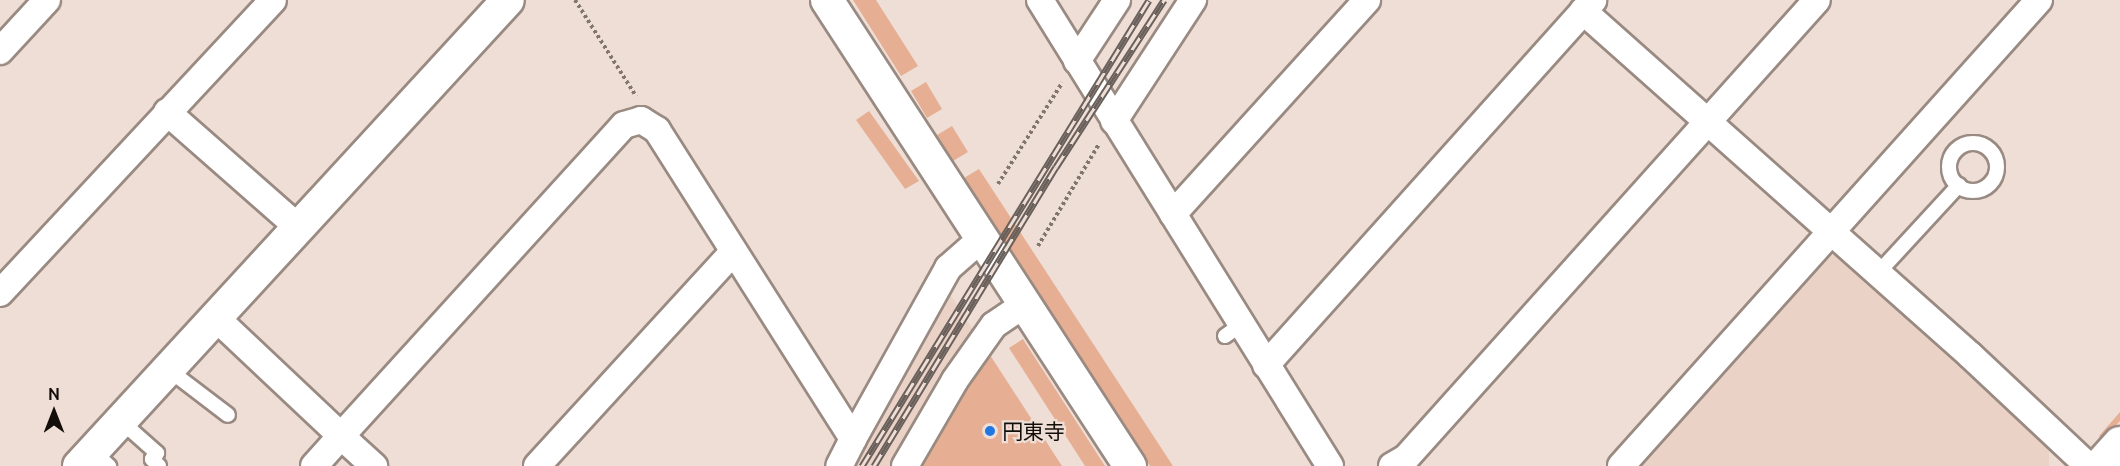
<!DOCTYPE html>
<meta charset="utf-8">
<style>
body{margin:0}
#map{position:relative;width:2120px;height:466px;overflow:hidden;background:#efded6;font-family:Ubuntu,"Noto Sans JP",sans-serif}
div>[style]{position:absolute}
.built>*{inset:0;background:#ebd2c7}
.green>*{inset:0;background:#e6af94}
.path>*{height:4px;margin-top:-2px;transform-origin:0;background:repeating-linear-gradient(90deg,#80756f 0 3px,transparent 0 6px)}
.roads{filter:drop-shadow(2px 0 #998a82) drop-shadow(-2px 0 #998a82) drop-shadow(0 2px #998a82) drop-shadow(0 -2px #998a82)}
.service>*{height:14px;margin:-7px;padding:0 7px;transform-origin:7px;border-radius:7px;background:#fff}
.service>.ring{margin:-7px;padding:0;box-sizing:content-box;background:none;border:14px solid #fff;border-radius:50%}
.minor>*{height:26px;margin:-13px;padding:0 13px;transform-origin:13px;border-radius:13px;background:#fff}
.tertiary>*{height:32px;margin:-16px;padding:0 16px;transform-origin:16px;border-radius:16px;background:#fff}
.rail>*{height:7px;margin-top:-3.5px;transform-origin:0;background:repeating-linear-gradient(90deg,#efded6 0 14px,#6a605b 0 28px);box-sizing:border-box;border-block:2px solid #6a605b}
.dots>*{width:16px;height:16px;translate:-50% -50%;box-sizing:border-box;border:3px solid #efded6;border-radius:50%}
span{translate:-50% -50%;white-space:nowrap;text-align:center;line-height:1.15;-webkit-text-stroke:4.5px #efded6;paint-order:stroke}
.poi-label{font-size:21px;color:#140e0b}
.left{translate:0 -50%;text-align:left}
.north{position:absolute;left:24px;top:382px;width:60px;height:60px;-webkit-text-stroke:4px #efded6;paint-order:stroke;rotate:0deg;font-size:16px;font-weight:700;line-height:24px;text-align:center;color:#140e0b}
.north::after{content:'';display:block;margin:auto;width:21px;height:27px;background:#140e0b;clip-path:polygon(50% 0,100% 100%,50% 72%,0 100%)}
</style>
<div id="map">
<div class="built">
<div style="clip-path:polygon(1837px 255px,2049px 445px,2049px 466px,1638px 466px,1826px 256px)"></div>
<div style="clip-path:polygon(946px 288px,975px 333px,937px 385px,893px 466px,850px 466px)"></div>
</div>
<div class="green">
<div style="clip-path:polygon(853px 0,876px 0,918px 66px,901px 76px)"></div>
<div style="clip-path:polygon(926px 82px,942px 109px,927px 118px,911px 91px)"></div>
<div style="clip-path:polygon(869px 111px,919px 181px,905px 189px,856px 120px)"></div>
<div style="clip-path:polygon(952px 126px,968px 152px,953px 161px,937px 135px)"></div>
<div style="clip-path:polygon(979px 169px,1173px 466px,1150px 466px,965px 181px,964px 178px)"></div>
<div style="clip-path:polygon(1023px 339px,1028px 347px,1105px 466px,1085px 466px,1009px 348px)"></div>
<div style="clip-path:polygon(990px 355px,1062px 466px,922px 466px,960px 397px)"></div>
<div style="clip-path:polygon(2120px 412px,2120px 421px,2103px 439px,2099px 436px)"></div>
</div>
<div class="path">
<div style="left:575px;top:0;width:114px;rotate:57.6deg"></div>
<div style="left:998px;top:184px;width:120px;rotate:-57.6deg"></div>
<div style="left:1038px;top:246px;width:119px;rotate:-59.1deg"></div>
</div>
<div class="roads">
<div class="service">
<div class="ring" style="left:1949px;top:143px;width:34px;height:34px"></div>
<div style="left:1877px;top:274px;width:121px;rotate:-47.3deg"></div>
<div style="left:1225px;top:336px;width:19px;rotate:-35deg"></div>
<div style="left:169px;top:370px;width:74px;rotate:37.3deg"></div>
<div style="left:122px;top:422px;width:47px;rotate:41.5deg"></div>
<div style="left:157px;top:453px;width:8px;rotate:130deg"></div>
<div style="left:152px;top:459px;width:10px;rotate:45deg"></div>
<div style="left:94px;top:452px;width:21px;rotate:43deg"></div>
</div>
<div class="minor">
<div style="left:1040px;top:0;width:549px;rotate:58.11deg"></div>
<div style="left:1583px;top:11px;width:518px;rotate:41.63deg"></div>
<div style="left:1970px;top:355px;width:162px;rotate:43.2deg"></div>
<div style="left:0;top:51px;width:69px;rotate:-47.3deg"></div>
<div style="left:1077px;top:61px;width:73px;rotate:-56.7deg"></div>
<div style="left:167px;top:112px;width:176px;rotate:41.3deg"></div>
<div style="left:1114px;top:121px;width:145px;rotate:-56.9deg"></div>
<div style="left:1173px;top:214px;width:289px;rotate:-47.8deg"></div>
<div style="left:0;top:293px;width:400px;rotate:-47deg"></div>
<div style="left:216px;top:318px;width:172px;rotate:43.3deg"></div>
<div style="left:341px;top:436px;width:420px;rotate:-47.7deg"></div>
<div style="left:624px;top:125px;width:18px;rotate:-16deg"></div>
<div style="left:641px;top:120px;width:19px;rotate:32deg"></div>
<div style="left:657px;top:130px;width:366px;rotate:57.6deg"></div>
<div style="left:853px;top:439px;width:30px;rotate:117deg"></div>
<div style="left:1266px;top:365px;width:490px;rotate:-48.1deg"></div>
<div style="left:853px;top:439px;width:196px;rotate:-60.9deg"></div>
<div style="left:948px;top:268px;width:44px;rotate:-41.3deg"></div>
<div style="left:314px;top:466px;width:40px;rotate:-48deg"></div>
<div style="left:341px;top:436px;width:45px;rotate:42.3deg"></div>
<div style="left:537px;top:466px;width:290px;rotate:-47.5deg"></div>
<div style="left:905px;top:466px;width:99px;rotate:-59.8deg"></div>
<div style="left:955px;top:380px;width:67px;rotate:-54.7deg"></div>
<div style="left:994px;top:325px;width:37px;rotate:-34deg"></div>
<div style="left:1392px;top:466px;width:16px;rotate:-30deg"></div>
<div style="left:1406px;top:458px;width:615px;rotate:-48.1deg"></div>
<div style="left:1621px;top:466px;width:626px;rotate:-48.11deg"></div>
</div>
<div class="tertiary">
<div style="left:827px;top:0;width:556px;rotate:56.97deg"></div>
<div style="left:79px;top:466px;width:633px;rotate:-47.37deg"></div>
<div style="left:2099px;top:466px;width:31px;rotate:-48deg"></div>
</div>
</div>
<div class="rail">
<div style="left:862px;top:466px;width:547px;rotate:-58.37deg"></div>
<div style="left:874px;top:466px;width:350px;rotate:-58.7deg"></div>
<div style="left:1056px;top:167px;width:199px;rotate:-57.1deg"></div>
</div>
<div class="dots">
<div style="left:990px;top:431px;background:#1f78e1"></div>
</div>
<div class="poi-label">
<span class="left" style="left:1002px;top:431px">円東寺</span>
</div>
<div class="north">N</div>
</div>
